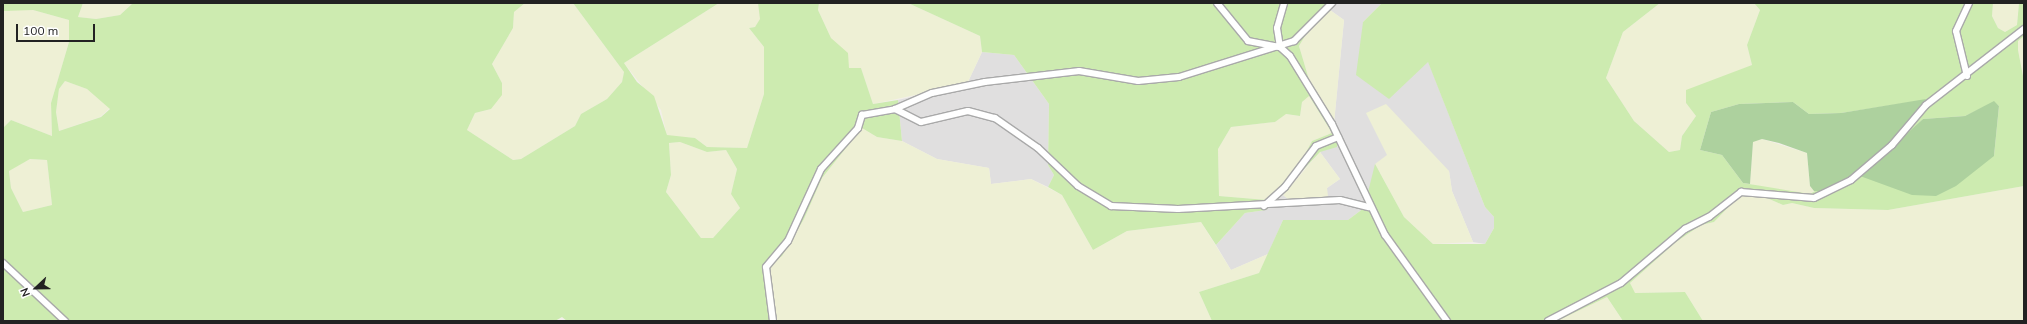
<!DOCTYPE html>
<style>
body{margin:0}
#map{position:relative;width:2027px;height:324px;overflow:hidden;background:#f2efe9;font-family:Mulish,sans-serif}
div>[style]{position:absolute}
.residential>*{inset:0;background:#e0dfdf}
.farmland>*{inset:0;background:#eef0d5}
.grass>*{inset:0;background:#cdebb0}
.forest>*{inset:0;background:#add19e}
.roads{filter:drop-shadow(1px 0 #a9a9a9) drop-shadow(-1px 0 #a9a9a9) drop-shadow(0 1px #a9a9a9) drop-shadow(0 -1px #a9a9a9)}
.minor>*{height:6px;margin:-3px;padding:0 3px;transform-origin:3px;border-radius:3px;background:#fff}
span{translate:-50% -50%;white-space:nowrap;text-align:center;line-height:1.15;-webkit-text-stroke:3px #fff;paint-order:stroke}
.frame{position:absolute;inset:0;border:4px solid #222;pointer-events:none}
.north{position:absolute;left:16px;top:268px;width:40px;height:40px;-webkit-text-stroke:3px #fff;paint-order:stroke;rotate:248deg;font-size:11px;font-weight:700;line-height:16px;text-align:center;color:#222}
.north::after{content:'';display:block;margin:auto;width:14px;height:18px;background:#222;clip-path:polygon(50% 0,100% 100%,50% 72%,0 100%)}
.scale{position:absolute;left:16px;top:24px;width:79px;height:18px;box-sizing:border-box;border:2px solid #222;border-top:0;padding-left:5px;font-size:12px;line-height:14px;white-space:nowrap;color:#222;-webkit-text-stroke:3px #fff;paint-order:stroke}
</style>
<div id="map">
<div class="residential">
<div style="clip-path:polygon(1331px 3px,1382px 3px,1363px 22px,1428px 61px,1485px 207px,1494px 217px,1494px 228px,1485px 244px,1473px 242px,1452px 191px,1449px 171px,1388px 155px,1364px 208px,1348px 220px,1283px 220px,1268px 254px,1231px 270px,1216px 245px,1245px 213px,1266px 210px,1283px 195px,1288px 199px,1327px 188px,1340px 179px,1320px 152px,1334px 123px,1344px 20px,1330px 10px)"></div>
<div style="clip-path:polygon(982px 52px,1014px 55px,1049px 104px,1048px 165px,1054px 175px,1048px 187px,1031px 179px,991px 184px,989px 168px,937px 159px,902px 141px,898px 100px,967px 84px)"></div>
</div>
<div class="farmland">
<div style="clip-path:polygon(83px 3px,133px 3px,120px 15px,96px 19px,78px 17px)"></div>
<div style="clip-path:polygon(525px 3px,573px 3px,624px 72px,622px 82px,607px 99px,581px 114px,575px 126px,521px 159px,513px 160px,467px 130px,475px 113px,491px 109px,502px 83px,492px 64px,513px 28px,514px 12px)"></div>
<div style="clip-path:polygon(719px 3px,758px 3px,761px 19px,755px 27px,749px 28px,764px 47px,764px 94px,747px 148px,707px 147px,695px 138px,667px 136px,661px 110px,624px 63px)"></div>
<div style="clip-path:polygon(819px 3px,908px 3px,980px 36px,982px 52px,967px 84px,873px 104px,861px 68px,849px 68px,843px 52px,831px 38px,818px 10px)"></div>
<div style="clip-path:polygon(1660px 3px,1754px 3px,1760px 10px,1747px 45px,1752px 65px,1723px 78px,1686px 103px,1696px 116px,1682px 136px,1680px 150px,1669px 152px,1634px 121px,1606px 78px,1623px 32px)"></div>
<div style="clip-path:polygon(1993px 3px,2019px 3px,2017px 25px,2005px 32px,1998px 28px,1992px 16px)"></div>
<div style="clip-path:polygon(8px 9px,33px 10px,69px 20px,69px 42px,51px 103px,52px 136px,11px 120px,3px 128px,3px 11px)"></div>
<div style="clip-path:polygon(1330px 10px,1344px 20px,1334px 123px,1313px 93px,1299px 46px,1312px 24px)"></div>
<div style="clip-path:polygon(2024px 36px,2024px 81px,2018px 50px,2018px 41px)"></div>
<div style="clip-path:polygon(65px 81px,87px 89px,110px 108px,100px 117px,59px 131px,56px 112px,59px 89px)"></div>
<div style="clip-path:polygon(1308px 95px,1332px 133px,1312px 141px,1300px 164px,1267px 200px,1219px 196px,1218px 149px,1231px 127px,1275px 122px,1285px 114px,1300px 116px,1302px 102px)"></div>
<div style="clip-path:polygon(1386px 104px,1449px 171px,1452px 191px,1473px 242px,1433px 244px,1404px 217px,1375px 164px,1387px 155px,1366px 113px)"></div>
<div style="clip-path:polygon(862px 128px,877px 137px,902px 141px,937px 159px,989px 168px,991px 184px,1031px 179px,1062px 195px,1093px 250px,1127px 231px,1201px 222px,1231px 270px,1268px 254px,1259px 273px,1199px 292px,1212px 321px,777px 321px,769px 274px,771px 264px,804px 219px,822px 178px)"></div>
<div style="clip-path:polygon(1762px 139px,1807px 153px,1810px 186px,1814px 191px,1810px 194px,1779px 191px,1750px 184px,1753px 141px)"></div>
<div style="clip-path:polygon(680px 142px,707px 152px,726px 150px,737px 169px,731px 194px,740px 208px,713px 238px,701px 238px,666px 192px,671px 175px,669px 143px)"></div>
<div style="clip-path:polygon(1320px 152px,1340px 179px,1327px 188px,1328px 196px,1311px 201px,1288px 199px,1283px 195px)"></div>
<div style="clip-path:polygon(30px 159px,47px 160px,52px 205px,23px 212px,11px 188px,9px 170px)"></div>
<div style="clip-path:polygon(2024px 186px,2024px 321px,1703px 321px,1685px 292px,1634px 293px,1630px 283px,1676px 242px,1701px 225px,1714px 222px,1740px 195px,1758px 194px,1783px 205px,1792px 203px,1814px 208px,1888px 210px)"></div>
<div style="clip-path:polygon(1607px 297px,1623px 321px,1557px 321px,1590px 302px)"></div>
</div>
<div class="grass">
<div style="clip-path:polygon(evenodd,3px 3px,83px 3px,78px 17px,96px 19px,120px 15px,133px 3px,525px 3px,514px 12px,513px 28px,492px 64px,502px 83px,502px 95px,491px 109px,475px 113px,467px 130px,513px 160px,521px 159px,575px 126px,581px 114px,607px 99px,622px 82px,624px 72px,573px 3px,719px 3px,624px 63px,637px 82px,654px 96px,667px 135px,695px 138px,707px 147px,747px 148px,764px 94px,764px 47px,749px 28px,755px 27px,760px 19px,758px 3px,819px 3px,818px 10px,831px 38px,848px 53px,849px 68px,861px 68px,873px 104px,898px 100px,902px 141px,877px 137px,862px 128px,822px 178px,804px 219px,782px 256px,771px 264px,769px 274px,777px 321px,567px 321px,562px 317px,555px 321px,3px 321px,3px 128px,11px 120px,52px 136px,51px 103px,69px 42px,69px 20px,33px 10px,3px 11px,3px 3px,65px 81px,87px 89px,110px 109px,101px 117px,59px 131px,56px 112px,59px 89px,65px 81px,3px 3px,680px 142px,707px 152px,726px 150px,737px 169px,731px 194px,740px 208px,713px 238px,701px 238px,666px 192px,671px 175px,669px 143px,680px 142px,3px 3px,30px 159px,47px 160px,52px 205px,23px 212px,11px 188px,9px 171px,30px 159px)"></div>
<div style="clip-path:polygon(evenodd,908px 3px,1331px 3px,1330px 10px,1312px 24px,1299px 46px,1313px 93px,1337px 130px,1337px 147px,1320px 152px,1266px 210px,1245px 213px,1216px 245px,1201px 222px,1127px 231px,1093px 250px,1062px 195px,1048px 187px,1054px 175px,1048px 165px,1049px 104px,1014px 55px,982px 52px,980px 36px,908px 3px,1309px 96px,1332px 133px,1312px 141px,1300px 164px,1267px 200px,1219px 196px,1218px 149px,1231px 127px,1275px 122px,1286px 114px,1300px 116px,1302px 102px,1309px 96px)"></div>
<div style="clip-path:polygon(evenodd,1382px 3px,1660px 3px,1623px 32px,1606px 78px,1634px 121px,1669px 152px,1680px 150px,1682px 136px,1696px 116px,1686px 103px,1686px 90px,1752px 65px,1747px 45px,1760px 10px,1754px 3px,1993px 3px,1992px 16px,1998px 28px,2005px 32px,2017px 25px,2019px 3px,2024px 3px,2024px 36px,2018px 41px,2018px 50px,2024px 81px,2024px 186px,1888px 210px,1814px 208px,1792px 203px,1783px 205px,1758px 194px,1740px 195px,1714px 222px,1701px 225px,1676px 242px,1630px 283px,1635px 293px,1685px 292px,1703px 321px,1623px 321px,1607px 297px,1557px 321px,1212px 321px,1199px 292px,1259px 273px,1283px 220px,1348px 220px,1364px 208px,1375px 164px,1404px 217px,1433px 244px,1485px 244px,1494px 228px,1494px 217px,1485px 207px,1428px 62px,1389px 99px,1356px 75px,1363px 22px,1382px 3px,1925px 100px,1914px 118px,1885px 147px,1810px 194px,1743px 183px,1722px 155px,1700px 150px,1711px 112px,1739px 104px,1793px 102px,1809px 114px,1841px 113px,1925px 100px,1382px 3px,1994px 102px,1999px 106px,1994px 156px,1896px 145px,1923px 119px,1965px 116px,1994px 102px)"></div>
</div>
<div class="forest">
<div style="clip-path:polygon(1926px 99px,1914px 118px,1885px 147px,1850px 177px,1825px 191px,1814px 191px,1810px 186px,1807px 153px,1779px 143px,1762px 139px,1753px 142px,1750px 184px,1743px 183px,1722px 155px,1700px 150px,1711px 112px,1739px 104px,1793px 102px,1809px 114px,1841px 113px)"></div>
<div style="clip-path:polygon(1994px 101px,1999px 106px,1994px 156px,1956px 186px,1936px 196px,1912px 195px,1860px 176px,1923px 119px,1965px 116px)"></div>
</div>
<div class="roads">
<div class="minor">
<div style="left:1217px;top:3px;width:49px;rotate:50.8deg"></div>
<div style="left:1248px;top:41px;width:33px;rotate:11deg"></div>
<div style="left:1280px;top:47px;width:13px;rotate:42deg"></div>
<div style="left:1290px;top:56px;width:80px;rotate:58.3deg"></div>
<div style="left:1332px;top:124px;width:123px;rotate:64.5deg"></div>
<div style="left:1385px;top:235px;width:106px;rotate:54.2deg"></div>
<div style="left:1280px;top:47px;width:19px;rotate:-99deg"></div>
<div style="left:1277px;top:28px;width:26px;rotate:-74deg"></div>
<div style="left:1967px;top:76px;width:46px;rotate:-103.7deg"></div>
<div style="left:1956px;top:31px;width:31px;rotate:-65deg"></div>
<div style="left:895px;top:109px;width:29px;rotate:27deg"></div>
<div style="left:921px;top:122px;width:48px;rotate:-13.2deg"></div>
<div style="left:968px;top:111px;width:28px;rotate:15deg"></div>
<div style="left:995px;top:118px;width:52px;rotate:34.9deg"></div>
<div style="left:1038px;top:148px;width:55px;rotate:43.5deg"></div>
<div style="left:1078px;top:186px;width:39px;rotate:31deg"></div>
<div style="left:1111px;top:206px;width:67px;rotate:2.6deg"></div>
<div style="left:1178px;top:209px;width:162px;rotate:-3.2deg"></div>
<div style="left:1340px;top:200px;width:30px;rotate:14deg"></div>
<div style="left:1264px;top:206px;width:28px;rotate:-42deg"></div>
<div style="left:1285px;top:187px;width:51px;rotate:-52.9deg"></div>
<div style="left:1316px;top:146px;width:24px;rotate:-22deg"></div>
<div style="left:3px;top:263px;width:85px;rotate:43.1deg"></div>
<div style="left:773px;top:321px;width:54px;rotate:-97.4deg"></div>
<div style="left:766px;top:267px;width:34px;rotate:-50deg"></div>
<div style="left:788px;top:241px;width:79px;rotate:-65.4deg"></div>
<div style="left:821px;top:169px;width:55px;rotate:-47.9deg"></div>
<div style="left:858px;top:128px;width:14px;rotate:-73deg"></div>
<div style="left:862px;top:115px;width:34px;rotate:-10deg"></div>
<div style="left:895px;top:109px;width:40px;rotate:-23.4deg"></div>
<div style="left:932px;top:93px;width:54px;rotate:-11.7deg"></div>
<div style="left:985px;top:82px;width:95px;rotate:-6.7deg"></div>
<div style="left:1079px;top:71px;width:60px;rotate:9.6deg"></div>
<div style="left:1138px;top:81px;width:41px;rotate:-5.6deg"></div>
<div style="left:1179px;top:77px;width:121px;rotate:-17.4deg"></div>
<div style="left:1294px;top:41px;width:54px;rotate:-45deg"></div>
<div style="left:1548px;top:321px;width:82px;rotate:-27.5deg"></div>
<div style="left:1621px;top:283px;width:84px;rotate:-40.2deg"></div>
<div style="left:1685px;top:229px;width:27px;rotate:-27deg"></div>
<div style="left:1709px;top:217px;width:41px;rotate:-38deg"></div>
<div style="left:1741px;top:192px;width:73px;rotate:4.7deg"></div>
<div style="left:1814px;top:198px;width:41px;rotate:-25.9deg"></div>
<div style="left:1851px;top:180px;width:54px;rotate:-40.5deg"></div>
<div style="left:1892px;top:145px;width:52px;rotate:-49.6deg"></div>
<div style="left:1926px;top:105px;width:124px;rotate:-37.8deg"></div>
</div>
</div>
<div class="frame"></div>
<div class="north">N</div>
<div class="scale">100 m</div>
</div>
